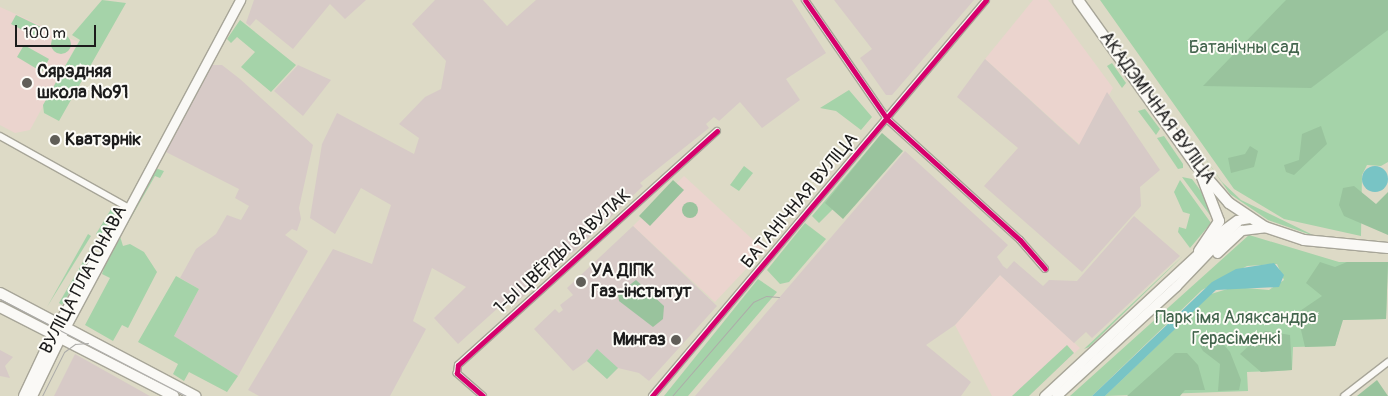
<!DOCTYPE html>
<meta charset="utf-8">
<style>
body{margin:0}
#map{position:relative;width:1388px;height:396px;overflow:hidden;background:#dddac6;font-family:Pangolin,sans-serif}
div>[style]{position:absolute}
.built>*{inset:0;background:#ebd4ce}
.industrial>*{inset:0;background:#d7cac7}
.green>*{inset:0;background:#a5d3a9}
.round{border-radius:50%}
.forest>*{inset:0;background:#99c39d}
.water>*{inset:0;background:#78c4c5}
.roads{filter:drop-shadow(1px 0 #a7a598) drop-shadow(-1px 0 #a7a598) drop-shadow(0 1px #a7a598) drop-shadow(0 -1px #a7a598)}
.minor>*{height:6px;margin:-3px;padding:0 3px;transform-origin:3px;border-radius:3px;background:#faf9f6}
.secondary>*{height:9px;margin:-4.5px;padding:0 4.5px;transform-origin:4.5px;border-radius:4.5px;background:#faf9f6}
.primary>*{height:10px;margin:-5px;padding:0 5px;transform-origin:5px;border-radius:5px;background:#faf9f6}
.tram>*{height:1px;margin:-0.5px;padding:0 0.5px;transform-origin:0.5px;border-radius:0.5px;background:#adaca9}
.cycleway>*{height:5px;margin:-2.5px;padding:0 2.5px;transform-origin:2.5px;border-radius:2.5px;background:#d6006c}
.dots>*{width:14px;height:14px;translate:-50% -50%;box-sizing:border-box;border:2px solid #fdfcf7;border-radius:50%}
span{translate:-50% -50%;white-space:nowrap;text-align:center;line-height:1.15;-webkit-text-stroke:4px #fdfcf7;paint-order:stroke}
.park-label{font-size:18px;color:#41634b}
.poi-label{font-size:18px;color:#1c1c1c;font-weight:700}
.left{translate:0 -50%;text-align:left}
.right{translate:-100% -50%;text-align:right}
.street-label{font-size:18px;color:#1c1c1c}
.scale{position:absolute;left:15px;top:25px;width:81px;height:22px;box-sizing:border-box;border:2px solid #1c1c1c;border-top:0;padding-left:6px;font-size:15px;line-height:18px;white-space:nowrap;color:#1c1c1c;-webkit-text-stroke:4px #fdfcf7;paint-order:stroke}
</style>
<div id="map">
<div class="built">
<div style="clip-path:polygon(1033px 0,1048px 0,1113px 88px,1080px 145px,985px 59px)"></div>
<div style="clip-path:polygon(0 7px,78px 42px,30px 130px,15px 133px,0 125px)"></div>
<div style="clip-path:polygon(684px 176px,764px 250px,715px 302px,633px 226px)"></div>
<div style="clip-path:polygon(1000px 275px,1080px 348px,1029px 396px,992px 396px,955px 325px)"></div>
</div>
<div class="industrial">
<div style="clip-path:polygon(254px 0,366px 0,345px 19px,330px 4px,293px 49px,256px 19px,250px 26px,246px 23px)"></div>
<div style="clip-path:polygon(435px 0,483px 0,507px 26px,536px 0,792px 0,826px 53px,786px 79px,800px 100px,762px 128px,740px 102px,719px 121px,714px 117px,706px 124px,709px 128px,640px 183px,643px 186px,575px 251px,552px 263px,553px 268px,515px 304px,509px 298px,458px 344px,434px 318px,466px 287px,432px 268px,413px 321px,426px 329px,390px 396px,259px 396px,248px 390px,333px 249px,372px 264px,391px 205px,361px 188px,335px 234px,310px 218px,322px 144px,337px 113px,414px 154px,419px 138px,399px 124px,425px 97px,441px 89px,446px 61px,412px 24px)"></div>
<div style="clip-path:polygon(834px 0,974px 0,892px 95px,886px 95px,860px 58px,872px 49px)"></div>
<div style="clip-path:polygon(985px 59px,1079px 145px,1107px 92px,1160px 170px,1140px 187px,1141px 206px,1082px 272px,984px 186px,1018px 148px,957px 97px)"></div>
<div style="clip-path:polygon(211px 65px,222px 65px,240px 79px,313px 145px,299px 208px,301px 219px,297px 231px,292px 229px,285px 235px,308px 251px,238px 376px,174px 336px,199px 289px,180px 278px,196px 249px,216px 234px,227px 215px,241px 220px,249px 206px,235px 198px,239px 189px,166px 152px)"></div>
<div style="clip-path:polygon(298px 65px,331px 80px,303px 116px,274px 91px)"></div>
<div style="clip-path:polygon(905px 151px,1008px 245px,997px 257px,1003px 266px,1007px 269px,1014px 261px,1043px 286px,1049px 280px,1077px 281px,1134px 216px,1180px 256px,1092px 338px,1086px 332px,1074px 343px,1000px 275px,955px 325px,926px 345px,971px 382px,961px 396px,695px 396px)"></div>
<div style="clip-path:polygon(633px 226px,717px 306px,649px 381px,639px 373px,618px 368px,607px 379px,587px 361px,573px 371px,534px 329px,555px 309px,559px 313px,563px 310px,560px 305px,573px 295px,567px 288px)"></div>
<div style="clip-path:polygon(0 350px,13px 357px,5px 366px,10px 378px,0 376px)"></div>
<div style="clip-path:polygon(75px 354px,148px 395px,150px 396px,54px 396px)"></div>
</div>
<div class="green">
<div style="clip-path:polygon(102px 0,126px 3px,59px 121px,44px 113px,43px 105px,80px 40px,72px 35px)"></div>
<div style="clip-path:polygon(1100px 0,1388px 0,1388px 162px,1381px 166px,1367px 165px,1362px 175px,1361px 236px,1284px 219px,1234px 189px)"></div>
<div style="clip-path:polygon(16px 15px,41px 27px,36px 37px,11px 24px)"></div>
<div style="clip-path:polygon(240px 20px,296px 65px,271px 92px,241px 67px,255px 52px,237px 37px,231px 43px,227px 39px)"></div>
<div class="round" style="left:51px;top:34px;width:20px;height:20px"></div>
<div style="clip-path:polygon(24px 45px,49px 59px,42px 72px,17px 57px)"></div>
<div style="clip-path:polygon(1112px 63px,1126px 83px,1122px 88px,1107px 66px)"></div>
<div style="clip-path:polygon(849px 90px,872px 117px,861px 130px,836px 111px,820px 108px)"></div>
<div style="clip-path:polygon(1145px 109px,1160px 129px,1156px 135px,1138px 111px)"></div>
<div style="clip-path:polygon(1181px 124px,1222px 182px,1241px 200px,1317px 237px,1268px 220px,1230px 194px)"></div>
<div style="clip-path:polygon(882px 133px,843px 218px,833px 209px,819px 223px,812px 216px)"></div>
<div style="clip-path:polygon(1164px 136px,1183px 164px,1183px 168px,1178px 169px,1157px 138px)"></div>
<div style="clip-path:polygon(744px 166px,753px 173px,739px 191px,730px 185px)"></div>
<div style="clip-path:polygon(155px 168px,164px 171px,160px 178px,155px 176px,124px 230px)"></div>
<div style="clip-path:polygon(1182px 177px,1192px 179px,1209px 202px,1215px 222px)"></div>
<div style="clip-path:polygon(1180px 180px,1211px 223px,1190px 248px,1178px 232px,1179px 227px,1186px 229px,1190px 214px,1183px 212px,1174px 192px)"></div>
<div style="clip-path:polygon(113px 206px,116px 212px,100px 237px,96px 234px)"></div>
<div style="clip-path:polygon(805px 223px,826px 239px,789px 282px,780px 284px,767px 270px)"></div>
<div style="clip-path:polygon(116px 233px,119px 233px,123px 246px,130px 244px,144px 252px,157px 272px,128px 328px,122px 325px,113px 341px,85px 325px,110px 278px,102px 274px)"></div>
<div style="clip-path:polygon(88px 234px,91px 236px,47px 307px)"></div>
<div style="clip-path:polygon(1249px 235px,1339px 262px,1388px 262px,1386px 319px,1342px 320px,1335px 346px,1293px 347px,1292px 370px,1247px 372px,1248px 391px,1105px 396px,1211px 294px,1234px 287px,1269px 290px,1284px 280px,1277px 264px,1247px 266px,1202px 290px,1092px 396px,1070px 396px)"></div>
<div style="clip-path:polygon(95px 241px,99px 244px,62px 305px,59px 303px)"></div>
<div style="clip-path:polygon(1184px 255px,1089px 347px,1084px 349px,1171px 267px)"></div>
<div style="clip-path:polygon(176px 276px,199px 289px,174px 336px,238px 376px,227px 392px,189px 372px,184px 381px,173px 374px,178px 364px,138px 342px)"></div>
<div style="clip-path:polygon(758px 279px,777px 292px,688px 396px,664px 396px)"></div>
<div style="clip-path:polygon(1067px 345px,1074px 353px,1029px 396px,1012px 396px)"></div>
<div style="clip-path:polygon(597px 349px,618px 368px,607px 379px,587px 361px)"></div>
</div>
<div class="forest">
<div style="clip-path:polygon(1286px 0,1388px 0,1388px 30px,1311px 88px,1203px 86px)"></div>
<div style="clip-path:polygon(1321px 126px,1327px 144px,1294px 175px,1286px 172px,1284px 165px,1299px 160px,1302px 134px)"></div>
<div style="clip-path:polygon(882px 133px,903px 151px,843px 219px,825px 203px)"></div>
<div style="clip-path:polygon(1250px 146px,1258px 151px,1254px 167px,1231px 173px,1228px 158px,1245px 154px)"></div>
<div style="clip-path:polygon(673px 180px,684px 190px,650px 226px,639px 216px)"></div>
<div style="clip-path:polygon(1354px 186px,1376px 204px,1388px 192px,1388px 235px,1344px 216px,1339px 205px,1343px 188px)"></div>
<div class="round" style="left:682px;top:202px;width:16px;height:16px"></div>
<div style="clip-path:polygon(1320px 262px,1335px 267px,1347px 262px,1388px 262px,1386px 319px,1343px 320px,1335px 346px,1305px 347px,1297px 313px,1322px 296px,1306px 283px)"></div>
<div style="clip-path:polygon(636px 280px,664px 306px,663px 319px,653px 327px,619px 301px,618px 294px)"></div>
<div style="clip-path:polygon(1265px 331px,1290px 335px,1292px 370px,1261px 372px,1240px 354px)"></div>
<div style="clip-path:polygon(1206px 342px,1223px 344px,1230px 352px,1241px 380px,1239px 390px,1218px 391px,1220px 364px,1203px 351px,1200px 346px)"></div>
<div style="clip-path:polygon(1175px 353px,1187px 353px,1198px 365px,1205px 390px,1185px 390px,1180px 396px,1127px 396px)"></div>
<div style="clip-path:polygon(1377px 380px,1388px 396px,1357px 396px)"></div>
</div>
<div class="water">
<div class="round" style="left:1362px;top:166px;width:26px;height:26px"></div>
<div style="clip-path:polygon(1274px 263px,1284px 275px,1279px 287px,1216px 290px,1105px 396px,1092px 396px,1212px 282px,1236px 269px)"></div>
</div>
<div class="roads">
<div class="minor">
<div style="left:805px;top:0;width:145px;rotate:55.4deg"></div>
<div style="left:887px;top:119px;width:180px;rotate:42.3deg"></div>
<div style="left:1020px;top:240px;width:38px;rotate:49deg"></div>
<div style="left:0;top:136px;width:145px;rotate:29.2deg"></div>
<div style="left:483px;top:396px;width:35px;rotate:-139deg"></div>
<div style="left:457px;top:373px;width:8px;rotate:-83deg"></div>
<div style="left:458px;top:365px;width:349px;rotate:-42.1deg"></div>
<div style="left:652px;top:396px;width:518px;rotate:-49.85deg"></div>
<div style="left:1344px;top:396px;width:56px;rotate:-37.7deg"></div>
</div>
<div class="secondary">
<div style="left:1217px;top:253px;width:34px;rotate:-43deg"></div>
<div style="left:1242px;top:230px;width:23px;rotate:-7deg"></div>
<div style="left:59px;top:322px;width:73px;rotate:-60.3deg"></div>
<div style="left:66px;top:326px;width:370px;rotate:-61.9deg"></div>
<div style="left:1044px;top:396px;width:244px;rotate:-42.8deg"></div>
<div style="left:1223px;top:230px;width:17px;rotate:-36deg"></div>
<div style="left:1237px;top:220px;width:13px;rotate:-9deg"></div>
<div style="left:1056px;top:396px;width:163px;rotate:-42.5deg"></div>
<div style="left:1176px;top:286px;width:88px;rotate:-46.4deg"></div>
</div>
<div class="primary">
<div style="left:1078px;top:0;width:201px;rotate:54.5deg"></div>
<div style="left:1195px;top:164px;width:52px;rotate:48.9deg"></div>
<div style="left:1229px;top:203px;width:43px;rotate:33.7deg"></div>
<div style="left:1265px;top:227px;width:41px;rotate:18.4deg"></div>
<div style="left:1304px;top:240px;width:84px;rotate:5.4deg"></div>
<div style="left:1199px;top:251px;width:36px;rotate:-56deg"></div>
<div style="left:1219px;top:221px;width:47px;rotate:-111.1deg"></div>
<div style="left:0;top:293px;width:221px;rotate:27.8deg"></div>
<div style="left:0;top:307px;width:195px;rotate:27.1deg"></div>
<div style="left:24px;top:396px;width:75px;rotate:-64.8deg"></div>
<div style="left:32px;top:396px;width:71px;rotate:-64.2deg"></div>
</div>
</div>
<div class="tram">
<div style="left:0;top:299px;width:210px;rotate:27.5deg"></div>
<div style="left:42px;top:396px;width:49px;rotate:-63.4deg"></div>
<div style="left:64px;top:352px;width:14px;rotate:-36deg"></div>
<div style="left:75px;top:344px;width:13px;rotate:-4deg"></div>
<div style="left:672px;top:396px;width:124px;rotate:-49.2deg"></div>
<div style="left:753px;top:302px;width:14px;rotate:-25deg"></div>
<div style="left:766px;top:296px;width:13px;rotate:4deg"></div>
</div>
<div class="cycleway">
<div style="left:805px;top:0;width:145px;rotate:55.4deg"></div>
<div style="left:887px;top:119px;width:180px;rotate:42.3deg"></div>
<div style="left:1020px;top:240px;width:38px;rotate:49deg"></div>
<div style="left:483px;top:396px;width:35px;rotate:-139deg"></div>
<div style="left:457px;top:373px;width:8px;rotate:-83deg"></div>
<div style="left:458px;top:365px;width:349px;rotate:-42.1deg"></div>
<div style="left:652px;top:396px;width:518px;rotate:-49.85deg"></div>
</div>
<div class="dots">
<div style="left:27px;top:83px;background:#605e58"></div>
<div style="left:55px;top:140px;background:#605e58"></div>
<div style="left:581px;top:282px;background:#605e58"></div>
<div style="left:676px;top:340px;background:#605e58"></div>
</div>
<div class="park-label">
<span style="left:1244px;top:48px">Батанічны сад</span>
<span style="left:1236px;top:329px">Парк імя Аляксандра<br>Герасіменкі</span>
</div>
<div class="poi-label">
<span class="left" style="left:37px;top:83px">Сярэдняя<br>школа №91</span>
<span class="left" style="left:65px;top:140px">Кватэрнік</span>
<span class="left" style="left:591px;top:282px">УА ДІПК<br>Газ-інстытут</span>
<span class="right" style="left:666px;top:340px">Мингаз</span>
</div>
<div class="street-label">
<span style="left:1157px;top:108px;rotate:54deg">АКАДЭМІЧНАЯ ВУЛІЦА</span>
<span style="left:800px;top:201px;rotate:-50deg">БАТАНІЧНАЯ ВУЛІЦА</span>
<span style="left:563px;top:252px;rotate:-42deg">1-Ы ЦВЁРДЫ ЗАВУЛАК</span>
<span style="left:84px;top:280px;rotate:-62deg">ВУЛІЦА ПЛАТОНАВА</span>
</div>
<div class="scale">100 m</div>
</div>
